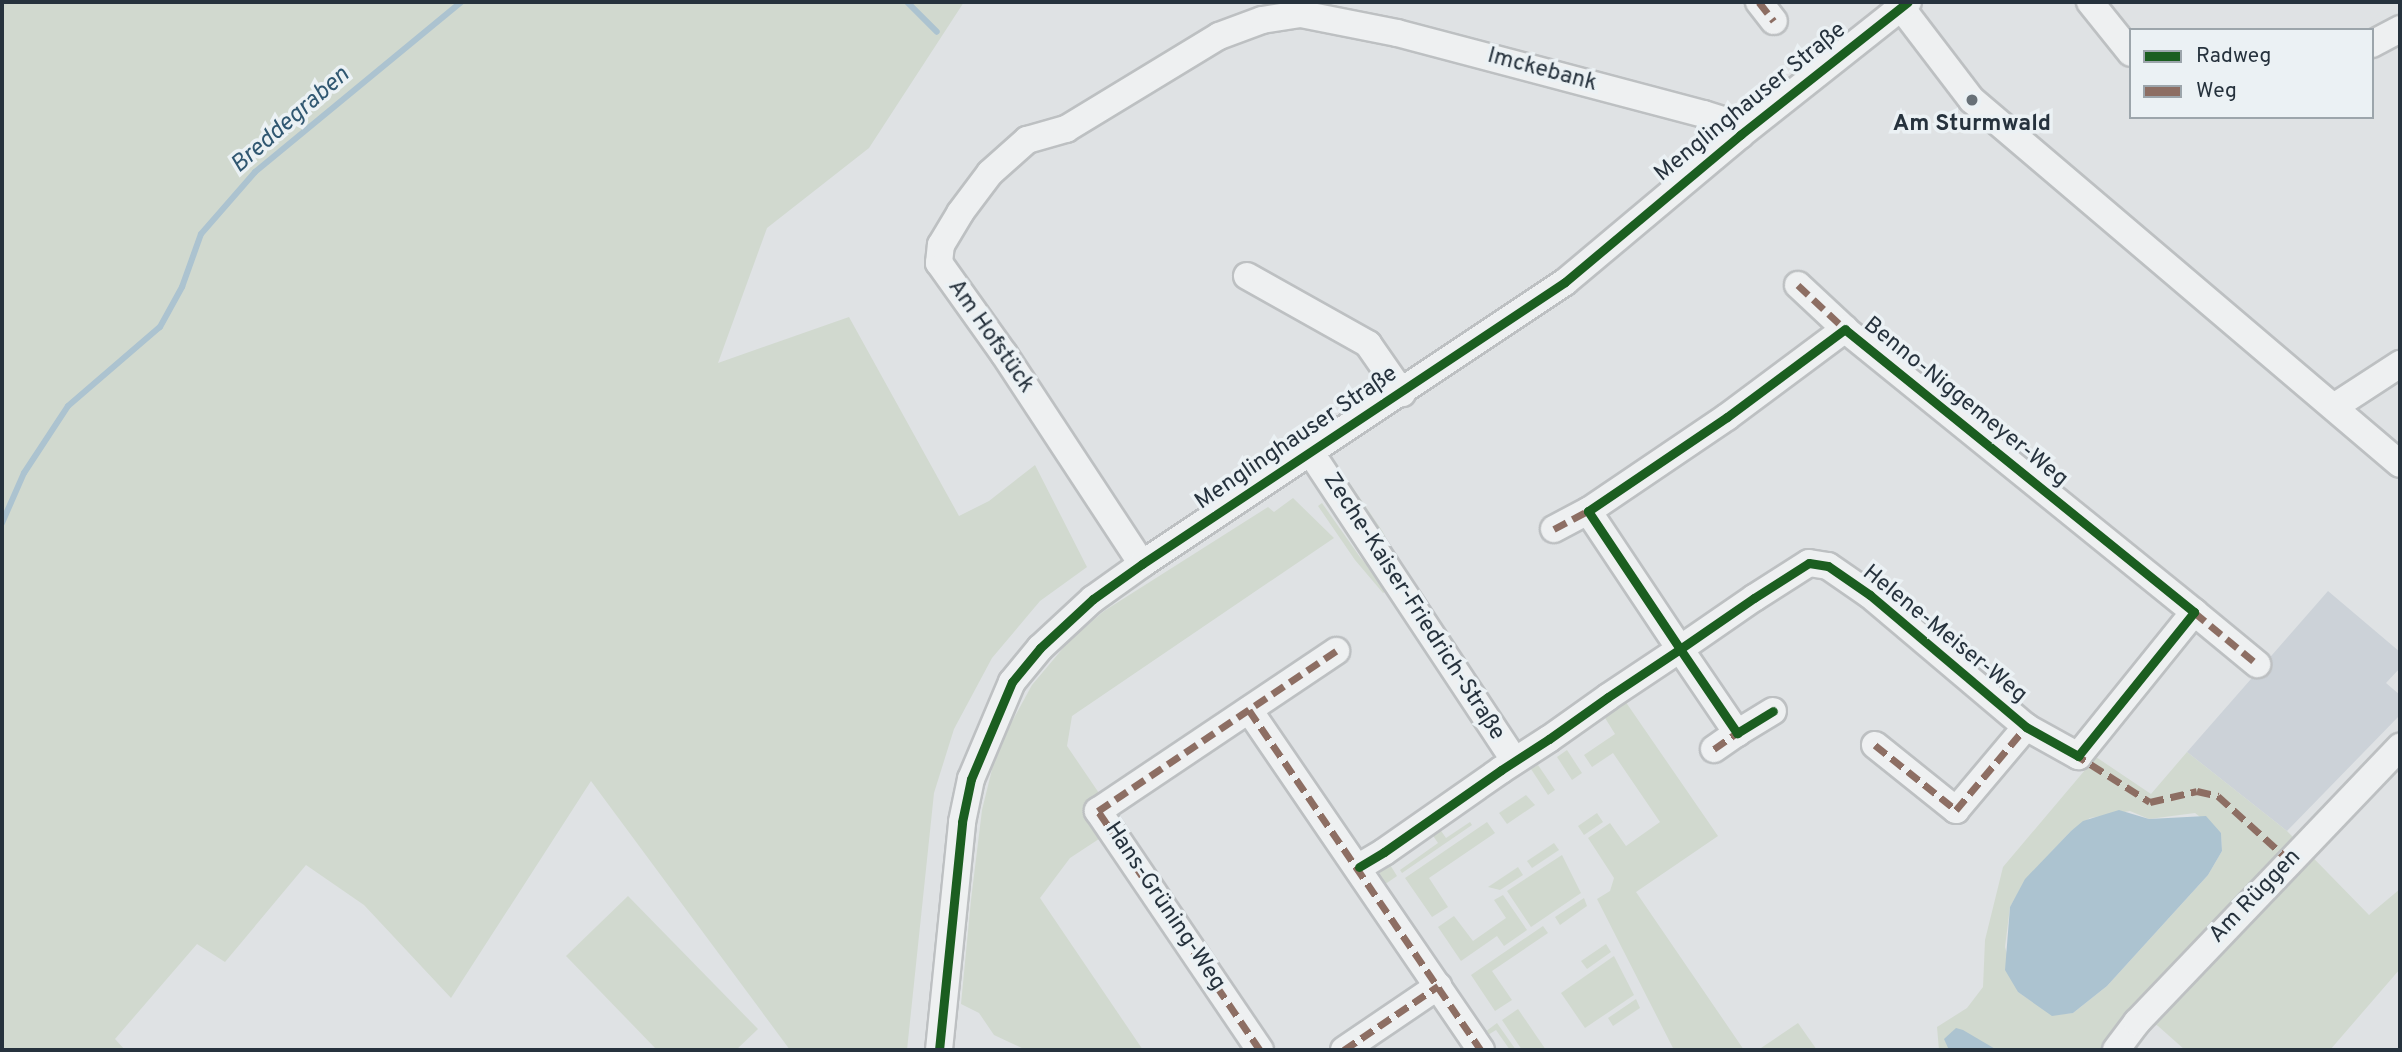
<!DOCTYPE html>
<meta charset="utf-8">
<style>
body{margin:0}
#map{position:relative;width:2402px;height:1052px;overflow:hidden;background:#dfe2e4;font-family:Overpass,sans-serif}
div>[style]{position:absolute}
.built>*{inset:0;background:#ccd2d8}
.green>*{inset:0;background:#d1d9cf}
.water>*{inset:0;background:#acc3d0}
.stream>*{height:6px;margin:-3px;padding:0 3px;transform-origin:3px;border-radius:3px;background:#acc3d0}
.roads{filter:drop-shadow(2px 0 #bdc0c2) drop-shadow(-2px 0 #bdc0c2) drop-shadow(0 2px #bdc0c2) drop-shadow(0 -2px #bdc0c2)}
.minor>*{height:26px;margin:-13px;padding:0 13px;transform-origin:13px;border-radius:13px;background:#eef0f1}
.quiet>*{height:7px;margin-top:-3.5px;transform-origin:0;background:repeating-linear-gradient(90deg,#8d6e63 0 14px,transparent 0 21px)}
.cycleway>*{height:9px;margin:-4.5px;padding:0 4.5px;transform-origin:4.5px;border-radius:4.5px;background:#1b5e20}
.dots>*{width:19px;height:19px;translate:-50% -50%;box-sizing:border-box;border:4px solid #ebf1f4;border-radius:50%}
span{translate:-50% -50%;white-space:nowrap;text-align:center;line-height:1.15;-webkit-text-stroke:7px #ebf1f4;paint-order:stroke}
.street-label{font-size:23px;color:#26323d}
.poi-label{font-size:23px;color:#26323d;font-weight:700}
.water-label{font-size:24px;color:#305771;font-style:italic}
.frame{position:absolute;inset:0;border:4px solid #26323d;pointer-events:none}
.legend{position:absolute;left:2129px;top:28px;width:245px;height:91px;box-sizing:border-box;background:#ebf1f4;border:2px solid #9ca5ab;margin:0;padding:9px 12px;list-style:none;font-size:21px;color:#26323d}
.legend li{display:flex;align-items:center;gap:14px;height:35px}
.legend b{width:35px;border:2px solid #9ca5ab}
</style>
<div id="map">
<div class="built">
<div style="clip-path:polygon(2328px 591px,2400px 652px,2400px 668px,2386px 683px,2400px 695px,2400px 715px,2287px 831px,2187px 752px)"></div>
</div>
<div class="green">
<div style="clip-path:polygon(2px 2px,964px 2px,869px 148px,767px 228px,718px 363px,849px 317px,959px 516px,989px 501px,1035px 465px,1087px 567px,1040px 601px,992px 658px,954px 729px,934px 793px,907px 1050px,790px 1050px,591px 781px,451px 998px,364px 905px,306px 865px,225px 962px,197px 944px,115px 1039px,125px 1050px,2px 1050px)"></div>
<div style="clip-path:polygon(1351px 485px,1383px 532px,1403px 572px,1346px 487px)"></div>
<div style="clip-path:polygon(1293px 498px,1334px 538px,1072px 716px,1067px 746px,1103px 799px,1105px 835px,1070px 858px,1040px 898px,1143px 1050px,1026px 1050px,994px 1035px,979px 1013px,961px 1004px,971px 900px,982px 810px,997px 749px,1032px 685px,1069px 641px,1104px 611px,1268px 507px,1274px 512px)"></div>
<div style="clip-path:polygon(1322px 503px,1360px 557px,1388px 590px,1383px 593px,1355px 560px,1318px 506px)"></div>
<div style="clip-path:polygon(1623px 698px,1718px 836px,1636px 892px,1744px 1050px,1674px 1050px,1597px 899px,1610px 891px,1614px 878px,1588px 838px,1610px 823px,1626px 846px,1660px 822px,1613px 753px,1592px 767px,1584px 755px,1615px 734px,1602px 713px)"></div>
<div style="clip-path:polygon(1567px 750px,1582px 773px,1572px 780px,1557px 757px)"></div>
<div style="clip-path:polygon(evenodd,2187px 752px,2287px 831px,2369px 915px,2400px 889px,2400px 969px,2330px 1050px,2185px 1050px,2158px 1026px,2132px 1011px,2103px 1050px,1939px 1050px,1937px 1027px,1967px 1008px,1983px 987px,1985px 940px,2003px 867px,2096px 757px,2151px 794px,2187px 752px,2130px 811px,2149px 819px,2195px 813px,2221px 833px,2222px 851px,2208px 875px,2107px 986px,2073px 1013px,2052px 1015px,2018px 992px,2005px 947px,2010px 907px,2026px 879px,2071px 831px,2090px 818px,2130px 811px)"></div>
<div style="clip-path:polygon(1538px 765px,1555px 790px,1548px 795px,1531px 769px)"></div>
<div style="clip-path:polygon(1526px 795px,1535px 805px,1507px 824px,1499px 813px)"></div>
<div style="clip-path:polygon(1597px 813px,1603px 822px,1584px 835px,1578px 826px)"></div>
<div style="clip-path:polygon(1470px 822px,1472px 825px,1402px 873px,1400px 870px,1438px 843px,1429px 830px,1437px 825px,1446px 838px)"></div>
<div style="clip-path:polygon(1487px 822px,1495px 833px,1429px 878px,1448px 907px,1432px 917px,1405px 878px)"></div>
<div style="clip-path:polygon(1554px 843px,1559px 850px,1532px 868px,1527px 861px)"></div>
<div style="clip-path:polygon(1562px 855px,1581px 893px,1531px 927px,1507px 891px)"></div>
<div style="clip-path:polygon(1387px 860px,1397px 876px,1381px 887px,1379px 875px)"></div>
<div style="clip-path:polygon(1518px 867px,1523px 875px,1500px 890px,1488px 887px)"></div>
<div style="clip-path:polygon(1503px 895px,1527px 930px,1504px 946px,1497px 936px,1461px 961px,1438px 927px,1454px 916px,1473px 941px,1506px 918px,1494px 900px)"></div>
<div style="clip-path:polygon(628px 896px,758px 1029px,736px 1050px,657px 1050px,566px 956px)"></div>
<div style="clip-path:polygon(1584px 898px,1587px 906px,1560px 925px,1555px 917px)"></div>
<div style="clip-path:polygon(1543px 926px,1548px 933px,1492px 971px,1512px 1000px,1495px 1011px,1471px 975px)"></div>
<div style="clip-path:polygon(1606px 944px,1611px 952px,1587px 969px,1581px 961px)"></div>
<div style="clip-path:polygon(1614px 956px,1634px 995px,1585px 1028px,1561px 993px)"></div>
<div style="clip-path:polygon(1636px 999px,1640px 1008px,1613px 1026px,1608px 1018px)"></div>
<div style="clip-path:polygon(1518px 1009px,1546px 1050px,1522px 1050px,1502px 1020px)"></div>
<div style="clip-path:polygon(1497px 1023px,1516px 1050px,1510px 1050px,1496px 1030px,1483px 1038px,1481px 1035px)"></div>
<div style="clip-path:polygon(1798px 1023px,1817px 1050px,1758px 1050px)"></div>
</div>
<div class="water">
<div style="clip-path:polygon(2119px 810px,2149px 819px,2206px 816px,2221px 833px,2222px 851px,2208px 875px,2107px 986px,2073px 1013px,2052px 1016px,2018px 992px,2005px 970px,2010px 907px,2025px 879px,2071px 831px,2083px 821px)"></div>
<div style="clip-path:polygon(1956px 1028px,1963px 1030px,1997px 1050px,1949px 1050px,1944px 1039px)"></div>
</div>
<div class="stream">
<div style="left:907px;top:2px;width:42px;rotate:45deg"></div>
<div style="left:2px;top:523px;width:55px;rotate:-66.3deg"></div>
<div style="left:24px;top:473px;width:80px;rotate:-56.7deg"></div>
<div style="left:68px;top:406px;width:121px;rotate:-40.7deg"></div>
<div style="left:160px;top:327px;width:46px;rotate:-61.2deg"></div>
<div style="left:182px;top:287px;width:56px;rotate:-70.3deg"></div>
<div style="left:201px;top:234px;width:82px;rotate:-48.9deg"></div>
<div style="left:255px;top:172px;width:267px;rotate:-39.5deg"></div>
</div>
<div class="roads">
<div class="minor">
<div style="left:1759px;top:2px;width:24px;rotate:52deg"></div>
<div style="left:1897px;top:2px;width:123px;rotate:52.6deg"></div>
<div style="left:1972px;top:100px;width:562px;rotate:40.38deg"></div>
<div style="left:2090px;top:2px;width:65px;rotate:51.2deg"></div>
<div style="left:2372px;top:44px;width:32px;rotate:-28deg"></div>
<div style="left:1247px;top:276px;width:139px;rotate:29.3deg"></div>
<div style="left:1368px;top:344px;width:60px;rotate:55.2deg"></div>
<div style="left:1798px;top:285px;width:64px;rotate:43.1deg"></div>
<div style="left:2334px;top:407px;width:79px;rotate:-33.1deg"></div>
<div style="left:1311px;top:453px;width:369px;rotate:56.5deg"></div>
<div style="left:1554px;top:529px;width:38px;rotate:-28deg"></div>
<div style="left:1142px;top:564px;width:251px;rotate:-123.3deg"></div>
<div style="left:1004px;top:354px;width:112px;rotate:-125.5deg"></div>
<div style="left:939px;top:263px;width:18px;rotate:-84deg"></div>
<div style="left:941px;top:245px;width:37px;rotate:-59deg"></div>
<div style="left:960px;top:213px;width:50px;rotate:-53.1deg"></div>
<div style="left:990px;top:173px;width:50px;rotate:-41.7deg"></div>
<div style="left:1027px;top:140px;width:41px;rotate:-15.8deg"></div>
<div style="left:1066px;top:129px;width:179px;rotate:-31.3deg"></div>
<div style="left:1219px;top:36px;width:46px;rotate:-20.4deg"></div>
<div style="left:1262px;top:20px;width:39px;rotate:-9deg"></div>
<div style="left:1301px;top:14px;width:98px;rotate:11.2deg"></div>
<div style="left:1397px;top:33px;width:318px;rotate:14.8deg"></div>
<div style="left:1704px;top:114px;width:25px;rotate:18deg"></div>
<div style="left:1728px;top:122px;width:18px;rotate:47deg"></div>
<div style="left:2194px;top:612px;width:82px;rotate:39.5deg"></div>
<div style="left:1249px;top:710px;width:412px;rotate:55.7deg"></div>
<div style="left:1875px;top:745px;width:104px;rotate:38.7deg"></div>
<div style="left:1956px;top:810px;width:109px;rotate:-49.9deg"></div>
<div style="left:1714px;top:749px;width:28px;rotate:-35deg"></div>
<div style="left:1359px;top:867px;width:29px;rotate:-31deg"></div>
<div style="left:1384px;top:852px;width:143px;rotate:-35deg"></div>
<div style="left:1501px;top:770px;width:57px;rotate:-32.9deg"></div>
<div style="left:1549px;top:739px;width:72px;rotate:-35.4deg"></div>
<div style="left:1608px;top:697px;width:87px;rotate:-33.7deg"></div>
<div style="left:1680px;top:649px;width:90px;rotate:-34.6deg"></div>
<div style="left:1754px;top:598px;width:65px;rotate:-32.5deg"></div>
<div style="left:1809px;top:563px;width:19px;rotate:9deg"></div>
<div style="left:1828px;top:566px;width:51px;rotate:34.6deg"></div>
<div style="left:1870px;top:595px;width:204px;rotate:40.2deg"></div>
<div style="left:2026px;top:727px;width:60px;rotate:29.1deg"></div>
<div style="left:2078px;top:756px;width:185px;rotate:-51.1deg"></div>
<div style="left:2194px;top:612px;width:449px;rotate:-141deg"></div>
<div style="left:1845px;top:329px;width:147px;rotate:143.3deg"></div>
<div style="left:1727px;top:417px;width:168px;rotate:145.9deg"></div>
<div style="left:1588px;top:511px;width:166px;rotate:56.3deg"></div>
<div style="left:1680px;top:649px;width:102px;rotate:55.8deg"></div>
<div style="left:1737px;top:733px;width:42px;rotate:-31.4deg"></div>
<div style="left:939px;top:1050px;width:229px;rotate:-84.2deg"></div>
<div style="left:962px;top:822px;width:44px;rotate:-78.2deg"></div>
<div style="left:971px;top:779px;width:105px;rotate:-67.1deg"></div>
<div style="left:1012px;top:682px;width:44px;rotate:-50.5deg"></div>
<div style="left:1040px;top:648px;width:72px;rotate:-42.8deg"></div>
<div style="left:1093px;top:599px;width:60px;rotate:-35.5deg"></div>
<div style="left:1142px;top:564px;width:508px;rotate:-33.69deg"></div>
<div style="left:1565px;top:282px;width:229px;rotate:-40deg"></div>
<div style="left:1740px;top:135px;width:214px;rotate:-38.4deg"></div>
<div style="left:1260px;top:1050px;width:289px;rotate:-124.1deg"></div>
<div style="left:1098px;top:811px;width:287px;rotate:-33.9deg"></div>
<div style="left:1344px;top:1050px;width:114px;rotate:-34.2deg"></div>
<div style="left:2116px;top:1050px;width:35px;rotate:-53deg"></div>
<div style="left:2137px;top:1022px;width:381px;rotate:-46.3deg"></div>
</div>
</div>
<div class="quiet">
<div style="left:1759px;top:2px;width:24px;rotate:52deg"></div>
<div style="left:1798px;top:285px;width:64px;rotate:43.1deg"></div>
<div style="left:1554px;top:529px;width:38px;rotate:-28deg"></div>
<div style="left:2194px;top:612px;width:82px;rotate:39.5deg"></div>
<div style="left:1249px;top:710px;width:412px;rotate:55.7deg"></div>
<div style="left:1875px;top:745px;width:104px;rotate:38.7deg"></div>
<div style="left:1956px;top:810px;width:109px;rotate:-49.9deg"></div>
<div style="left:1714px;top:749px;width:28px;rotate:-35deg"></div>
<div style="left:2073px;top:753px;width:91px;rotate:32.5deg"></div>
<div style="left:2150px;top:802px;width:48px;rotate:-13.2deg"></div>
<div style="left:2197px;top:791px;width:22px;rotate:13deg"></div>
<div style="left:2218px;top:796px;width:98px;rotate:42.1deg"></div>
<div style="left:1260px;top:1050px;width:289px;rotate:-124.1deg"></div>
<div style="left:1098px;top:811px;width:287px;rotate:-33.9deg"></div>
<div style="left:1344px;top:1050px;width:114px;rotate:-34.2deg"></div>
</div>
<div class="cycleway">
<div style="left:1359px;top:867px;width:29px;rotate:-31deg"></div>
<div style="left:1384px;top:852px;width:143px;rotate:-35deg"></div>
<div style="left:1501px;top:770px;width:57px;rotate:-32.9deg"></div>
<div style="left:1549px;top:739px;width:72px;rotate:-35.4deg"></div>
<div style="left:1608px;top:697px;width:87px;rotate:-33.7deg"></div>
<div style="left:1680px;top:649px;width:90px;rotate:-34.6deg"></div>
<div style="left:1754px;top:598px;width:65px;rotate:-32.5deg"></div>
<div style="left:1809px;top:563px;width:19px;rotate:9deg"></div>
<div style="left:1828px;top:566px;width:51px;rotate:34.6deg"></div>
<div style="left:1870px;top:595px;width:204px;rotate:40.2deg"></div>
<div style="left:2026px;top:727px;width:60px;rotate:29.1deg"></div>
<div style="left:2078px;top:756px;width:185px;rotate:-51.1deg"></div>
<div style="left:2194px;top:612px;width:449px;rotate:-141deg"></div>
<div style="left:1845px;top:329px;width:147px;rotate:143.3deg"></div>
<div style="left:1727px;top:417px;width:168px;rotate:145.9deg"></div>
<div style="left:1588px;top:511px;width:166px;rotate:56.3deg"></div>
<div style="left:1680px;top:649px;width:102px;rotate:55.8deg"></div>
<div style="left:1737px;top:733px;width:42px;rotate:-31.4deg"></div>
<div style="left:939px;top:1050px;width:229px;rotate:-84.2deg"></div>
<div style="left:962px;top:822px;width:44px;rotate:-78.2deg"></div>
<div style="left:971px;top:779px;width:105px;rotate:-67.1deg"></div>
<div style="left:1012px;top:682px;width:44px;rotate:-50.5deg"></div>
<div style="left:1040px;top:648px;width:72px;rotate:-42.8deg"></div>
<div style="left:1093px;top:599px;width:60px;rotate:-35.5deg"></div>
<div style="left:1142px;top:564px;width:508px;rotate:-33.69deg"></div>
<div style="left:1565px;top:282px;width:229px;rotate:-40deg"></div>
<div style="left:1740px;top:135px;width:214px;rotate:-38.4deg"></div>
</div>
<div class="dots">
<div style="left:1972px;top:100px;background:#677077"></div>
</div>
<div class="street-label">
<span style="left:1542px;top:71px;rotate:15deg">Imckebank</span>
<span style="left:1751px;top:103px;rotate:-39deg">Menglinghauser Straße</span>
<span style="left:990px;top:337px;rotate:55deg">Am Hofstück</span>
<span style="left:1965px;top:403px;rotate:39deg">Benno-Niggemeyer-Weg</span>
<span style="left:1297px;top:439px;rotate:-34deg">Menglinghauser Straße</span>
<span style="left:1413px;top:607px;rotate:57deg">Zeche-Kaiser-Friedrich-Straße</span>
<span style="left:1944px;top:635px;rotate:39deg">Helene-Meiser-Weg</span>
<span style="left:2256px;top:897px;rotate:-46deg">Am Rüggen</span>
<span style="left:1164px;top:907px;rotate:56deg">Hans-Grüning-Weg</span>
</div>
<div class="poi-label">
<span style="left:1972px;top:125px">Am Sturmwald</span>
</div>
<div class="water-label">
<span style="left:291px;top:121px;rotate:-41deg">Breddegraben</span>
</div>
<div class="frame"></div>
<ul class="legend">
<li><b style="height:9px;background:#1b5e20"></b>Radweg</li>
<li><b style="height:9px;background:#8d6e63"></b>Weg</li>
</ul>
</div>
